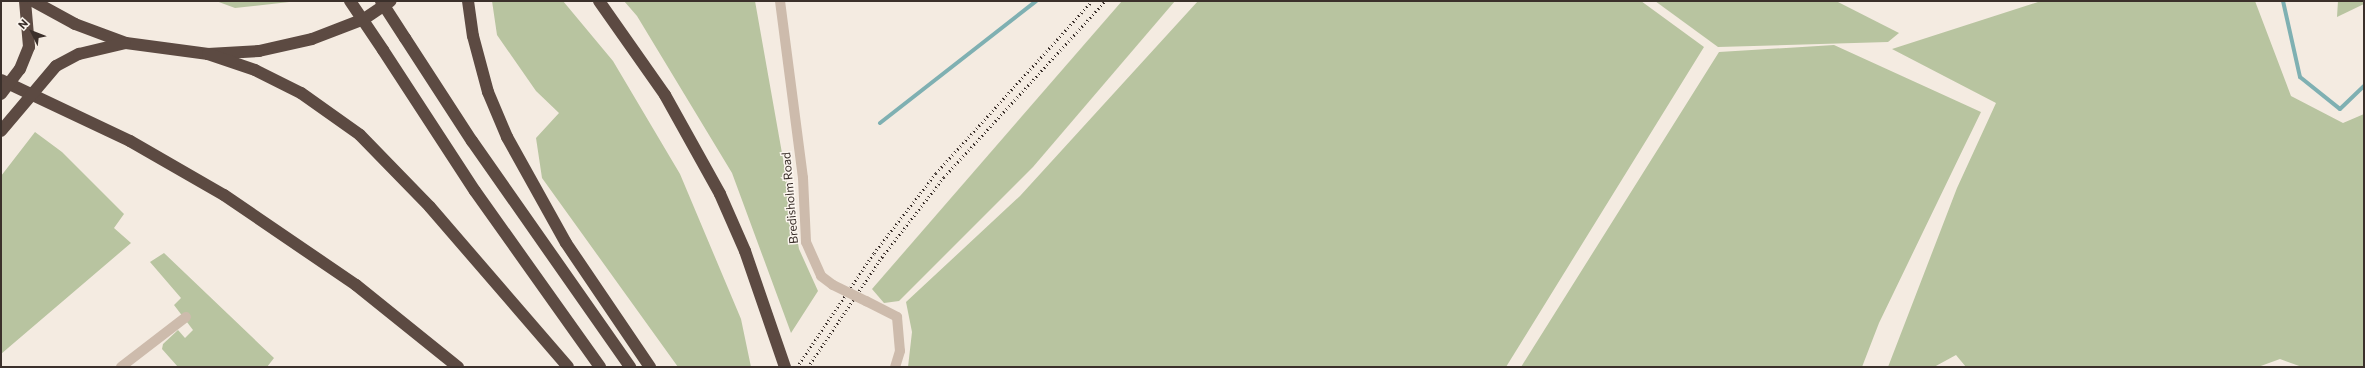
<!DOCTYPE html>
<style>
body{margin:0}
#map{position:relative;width:2365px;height:368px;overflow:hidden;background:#f4ebe1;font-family:Commissioner,sans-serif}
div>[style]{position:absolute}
.green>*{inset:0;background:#b8c4a0}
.stream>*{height:4px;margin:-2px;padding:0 2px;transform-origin:2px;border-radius:2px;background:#7fb0b2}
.street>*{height:10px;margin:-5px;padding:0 5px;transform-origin:5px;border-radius:5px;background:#cdbbac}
.highway>*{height:12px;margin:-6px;padding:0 6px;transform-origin:6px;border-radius:6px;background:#5c4a42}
.rail>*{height:3px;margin-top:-1.5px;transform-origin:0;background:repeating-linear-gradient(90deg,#3b302b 0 1px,transparent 0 4px)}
.street-bridge>*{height:10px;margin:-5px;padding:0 5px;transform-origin:5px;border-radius:5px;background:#cdbbac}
.highway-bridge>*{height:12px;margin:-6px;padding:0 6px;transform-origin:6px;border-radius:6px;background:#5c4a42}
span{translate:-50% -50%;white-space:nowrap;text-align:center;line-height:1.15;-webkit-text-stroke:3px #fbf5ee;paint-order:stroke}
.street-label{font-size:12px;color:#3b302b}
.frame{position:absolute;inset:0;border:2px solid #3b302b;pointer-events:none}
.north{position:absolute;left:12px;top:12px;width:40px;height:40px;-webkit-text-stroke:3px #fbf5ee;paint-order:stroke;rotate:312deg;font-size:11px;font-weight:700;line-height:16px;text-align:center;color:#3b302b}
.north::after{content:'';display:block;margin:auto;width:14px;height:18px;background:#3b302b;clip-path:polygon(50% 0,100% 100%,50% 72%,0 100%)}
</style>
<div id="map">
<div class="green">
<div style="clip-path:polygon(216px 1px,298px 1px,235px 8px)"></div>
<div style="clip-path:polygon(492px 1px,563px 1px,613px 61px,680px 174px,741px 319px,751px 367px,678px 367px,542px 178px,536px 138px,559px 113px,536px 91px,497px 35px)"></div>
<div style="clip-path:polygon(624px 1px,755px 1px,799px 249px,818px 291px,791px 333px,732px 173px,637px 16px)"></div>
<div style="clip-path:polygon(1122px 1px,1175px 1px,1033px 167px,899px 301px,884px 303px,872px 289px)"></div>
<div style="clip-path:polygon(1198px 1px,1641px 1px,1704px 47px,1506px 367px,908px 367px,912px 332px,906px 302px,1020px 196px)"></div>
<div style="clip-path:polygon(1655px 1px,1836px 1px,1899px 33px,1888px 42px,1718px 47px)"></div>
<div style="clip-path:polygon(2041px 1px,2255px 1px,2291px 96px,2343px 123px,2364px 114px,2364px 367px,2302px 367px,2280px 359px,2258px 367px,1966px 367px,1956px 355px,1934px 367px,1888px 367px,1957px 188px,1996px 103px,1892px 49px)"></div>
<div style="clip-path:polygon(2338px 1px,2364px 1px,2364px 4px,2337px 17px)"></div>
<div style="clip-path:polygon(1834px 45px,1981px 112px,1879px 323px,1862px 367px,1521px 367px,1719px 52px)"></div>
<div style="clip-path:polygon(35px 132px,62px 152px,124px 214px,114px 228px,131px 243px,1px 354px,1px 176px)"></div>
<div style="clip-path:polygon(164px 253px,274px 358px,267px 367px,178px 367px,162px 349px,163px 344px,178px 330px,185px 338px,193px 330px,174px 305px,181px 298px,150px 262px)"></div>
</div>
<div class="stream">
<div style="left:2283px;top:1px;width:78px;rotate:77.4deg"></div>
<div style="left:2300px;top:77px;width:51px;rotate:38.7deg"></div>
<div style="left:2340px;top:109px;width:33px;rotate:-44deg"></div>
<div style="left:880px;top:123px;width:198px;rotate:-38deg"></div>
</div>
<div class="street">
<div style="left:780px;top:1px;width:178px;rotate:82.6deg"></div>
<div style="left:803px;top:178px;width:64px;rotate:87.3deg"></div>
<div style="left:806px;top:242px;width:37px;rotate:66deg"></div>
<div style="left:821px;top:276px;width:15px;rotate:37deg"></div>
<div style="left:866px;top:301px;width:35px;rotate:27deg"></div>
<div style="left:897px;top:317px;width:34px;rotate:85deg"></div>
<div style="left:900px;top:351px;width:17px;rotate:107deg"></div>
<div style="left:121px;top:367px;width:82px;rotate:-37.6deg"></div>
</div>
<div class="highway">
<div style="left:25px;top:1px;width:46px;rotate:85deg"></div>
<div style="left:33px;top:1px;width:48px;rotate:28.7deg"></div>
<div style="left:75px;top:24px;width:54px;rotate:20.4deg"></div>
<div style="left:126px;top:43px;width:83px;rotate:7.6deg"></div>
<div style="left:208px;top:54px;width:51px;rotate:-3.4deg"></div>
<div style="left:259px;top:51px;width:54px;rotate:-12.8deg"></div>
<div style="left:312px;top:39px;width:56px;rotate:-21deg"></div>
<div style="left:364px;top:19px;width:32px;rotate:-34deg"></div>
<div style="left:468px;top:1px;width:35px;rotate:82deg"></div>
<div style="left:473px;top:36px;width:58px;rotate:75deg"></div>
<div style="left:488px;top:92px;width:49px;rotate:67.1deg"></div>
<div style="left:507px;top:137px;width:121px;rotate:60.9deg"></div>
<div style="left:566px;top:243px;width:150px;rotate:55.9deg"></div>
<div style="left:599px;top:1px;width:115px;rotate:54.9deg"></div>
<div style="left:665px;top:95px;width:113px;rotate:60.9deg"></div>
<div style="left:720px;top:194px;width:62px;rotate:66.3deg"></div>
<div style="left:745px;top:251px;width:123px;rotate:71deg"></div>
<div style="left:405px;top:38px;width:123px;rotate:57deg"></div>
<div style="left:472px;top:141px;width:276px;rotate:55deg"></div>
<div style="left:383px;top:50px;width:168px;rotate:56.9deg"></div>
<div style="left:475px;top:191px;width:216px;rotate:54.6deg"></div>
<div style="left:208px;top:54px;width:50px;rotate:18.8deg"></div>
<div style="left:255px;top:70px;width:51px;rotate:26.6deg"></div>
<div style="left:301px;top:93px;width:72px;rotate:35.4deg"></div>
<div style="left:360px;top:135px;width:100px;rotate:45.8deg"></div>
<div style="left:430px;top:207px;width:211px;rotate:49.2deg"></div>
<div style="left:56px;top:66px;width:26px;rotate:-28deg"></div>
<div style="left:79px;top:54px;width:47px;rotate:-13.4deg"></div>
<div style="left:1px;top:80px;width:143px;rotate:25.3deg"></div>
<div style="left:130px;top:141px;width:108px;rotate:29.9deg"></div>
<div style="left:224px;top:195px;width:160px;rotate:34.3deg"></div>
<div style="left:356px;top:285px;width:131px;rotate:38.8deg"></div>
</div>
<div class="rail">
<div style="left:797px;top:367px;width:138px;rotate:-56deg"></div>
<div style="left:874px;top:253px;width:101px;rotate:-52.2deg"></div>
<div style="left:936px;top:173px;width:232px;rotate:-47.8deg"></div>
<div style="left:808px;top:367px;width:133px;rotate:-56.1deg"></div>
<div style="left:882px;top:257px;width:101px;rotate:-52.2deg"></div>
<div style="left:944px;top:177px;width:239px;rotate:-47.5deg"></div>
</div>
<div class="street-bridge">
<div style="left:833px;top:285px;width:37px;rotate:26deg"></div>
</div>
<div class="highway-bridge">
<div style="left:350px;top:1px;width:59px;rotate:56deg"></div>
<div style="left:381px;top:1px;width:44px;rotate:57deg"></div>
<div style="left:1px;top:94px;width:31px;rotate:-53deg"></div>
<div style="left:20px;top:69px;width:24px;rotate:-68deg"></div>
<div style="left:1px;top:131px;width:85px;rotate:-49.8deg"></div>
</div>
<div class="street-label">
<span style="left:790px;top:198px;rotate:-95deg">Bredisholm Road</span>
</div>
<div class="frame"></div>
<div class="north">N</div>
</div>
